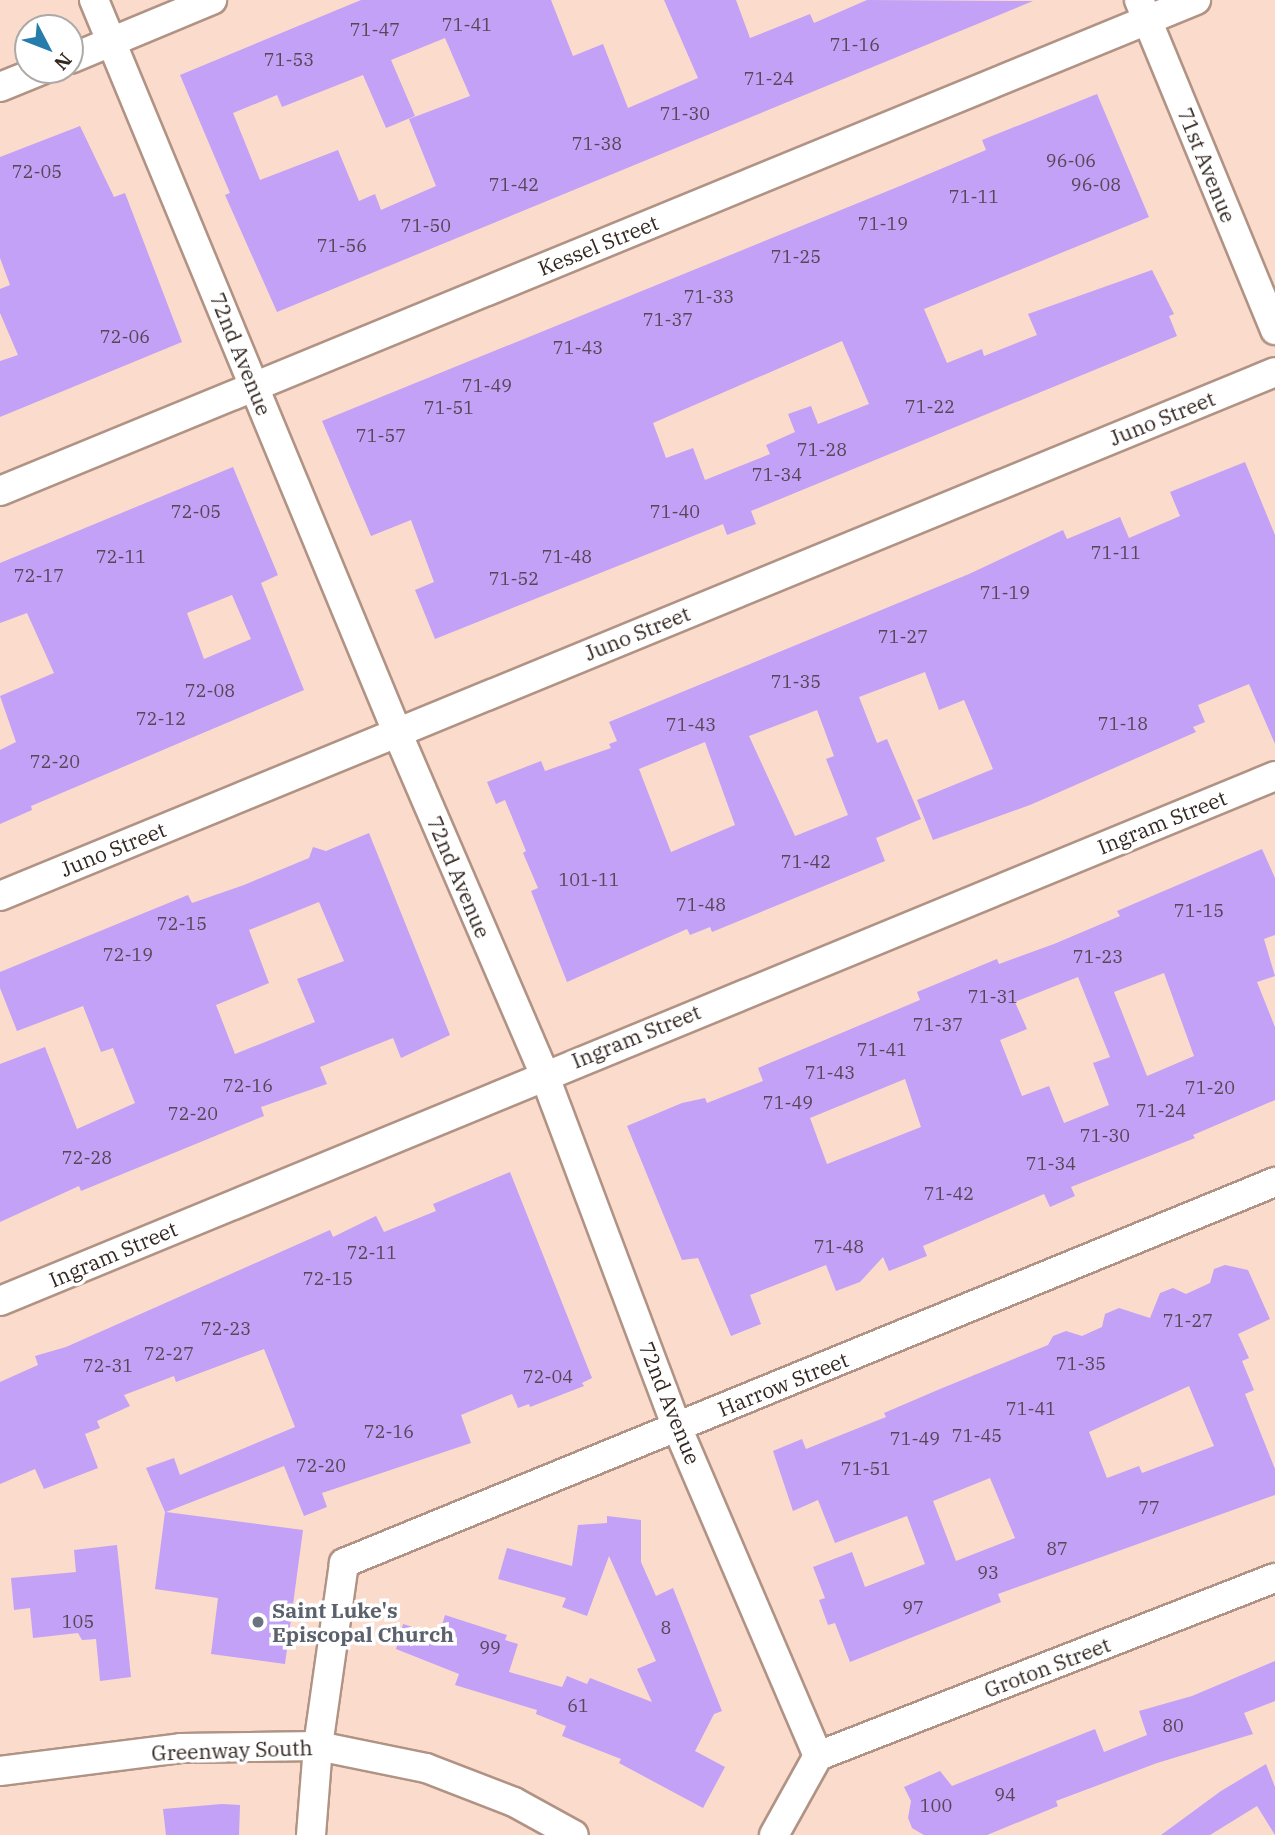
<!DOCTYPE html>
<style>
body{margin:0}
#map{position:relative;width:1275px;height:1835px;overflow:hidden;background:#fbdbcb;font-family:"IBM Plex Serif",serif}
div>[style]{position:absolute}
.building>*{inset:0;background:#c2a1f6}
.roads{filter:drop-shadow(2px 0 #b09384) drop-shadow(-2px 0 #b09384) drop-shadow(0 2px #b09384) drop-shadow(0 -2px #b09384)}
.street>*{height:28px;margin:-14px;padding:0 14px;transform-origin:14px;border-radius:14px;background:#fff}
.dots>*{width:19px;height:19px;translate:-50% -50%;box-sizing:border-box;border:4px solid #fff;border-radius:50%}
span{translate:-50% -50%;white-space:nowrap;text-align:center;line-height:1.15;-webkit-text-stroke:7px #fff;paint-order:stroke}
.number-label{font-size:18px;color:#574656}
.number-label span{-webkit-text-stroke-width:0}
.street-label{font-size:21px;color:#332721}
.worship-label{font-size:21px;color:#5b616d;font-weight:700}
.left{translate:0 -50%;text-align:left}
.north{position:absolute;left:14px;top:14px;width:70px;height:70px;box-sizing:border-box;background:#fff;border:2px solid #ada9a6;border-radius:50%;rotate:132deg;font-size:19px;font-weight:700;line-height:28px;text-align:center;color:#332721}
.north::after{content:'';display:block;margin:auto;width:24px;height:32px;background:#267cab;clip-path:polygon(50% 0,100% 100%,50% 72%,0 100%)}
</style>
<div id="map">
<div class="building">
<div style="clip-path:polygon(evenodd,361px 0,551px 0,573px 56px,603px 44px,628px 108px,698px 78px,664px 0,736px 0,750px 38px,810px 14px,814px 23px,867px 0,1033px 1px,277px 312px,225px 195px,230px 193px,180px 75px,361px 0,445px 38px,470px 96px,409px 119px,436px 186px,381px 210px,375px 194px,359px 201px,338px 150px,260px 180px,233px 113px,277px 95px,282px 107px,363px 75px,386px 128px,415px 116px,391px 60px,445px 38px)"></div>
<div style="clip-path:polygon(evenodd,1097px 94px,1149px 217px,924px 309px,947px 363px,982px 349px,984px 356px,1037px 335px,1028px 314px,1152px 270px,1174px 314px,1169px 316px,1177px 336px,751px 511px,756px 524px,727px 535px,723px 524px,435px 639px,415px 590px,434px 582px,411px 520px,371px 536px,322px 421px,900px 186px,986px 150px,982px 140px,1097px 94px,842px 341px,869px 404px,818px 424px,811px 406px,788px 414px,795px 432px,766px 445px,770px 454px,705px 480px,693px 448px,666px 458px,653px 423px,842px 341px)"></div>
<div style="clip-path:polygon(80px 126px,114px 197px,125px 193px,182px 342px,0 417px,0 361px,18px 355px,0 313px,0 289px,10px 285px,0 258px,0 157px)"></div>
<div style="clip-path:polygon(evenodd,1245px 462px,1275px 535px,1275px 744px,1249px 684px,1198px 705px,1205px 722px,1193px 727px,1196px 732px,1030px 805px,933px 840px,917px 800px,993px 769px,964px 700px,939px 710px,925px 672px,859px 697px,877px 743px,887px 739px,921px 819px,876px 838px,885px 861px,712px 932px,710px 927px,690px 935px,687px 929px,567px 982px,531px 891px,538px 888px,523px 853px,526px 851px,505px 800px,496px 804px,487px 782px,541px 761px,545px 771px,611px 748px,609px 744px,617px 741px,609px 722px,969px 574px,1063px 530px,1067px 539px,1120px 517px,1129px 538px,1180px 516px,1170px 492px,1245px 462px,817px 710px,834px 756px,826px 759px,848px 815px,795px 836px,749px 736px,817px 710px,1245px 462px,705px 742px,735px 825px,671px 852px,639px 769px,705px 742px)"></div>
<div style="clip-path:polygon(evenodd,233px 467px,278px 575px,261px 583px,304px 690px,31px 806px,32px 810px,0 824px,0 750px,16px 742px,0 696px,54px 673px,27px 613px,0 623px,0 563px,233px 467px,232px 595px,251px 639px,204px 659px,187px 613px,232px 595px)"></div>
<div style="clip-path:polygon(evenodd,369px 833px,450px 1035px,401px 1058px,393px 1038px,320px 1067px,327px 1084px,261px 1107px,264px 1116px,81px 1191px,79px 1186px,0 1222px,0 1064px,45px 1047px,77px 1129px,135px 1103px,113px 1048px,101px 1052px,83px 1006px,17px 1031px,0 988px,0 972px,188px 895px,192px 903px,244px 885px,309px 858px,313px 847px,326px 851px,369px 833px,319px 902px,344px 961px,297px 979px,315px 1022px,235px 1054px,216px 1005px,269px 983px,249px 930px,319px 902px)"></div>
<div style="clip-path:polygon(evenodd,1262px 849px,1275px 878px,1275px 935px,1264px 939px,1275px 976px,1257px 982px,1275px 1027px,1275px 1100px,1193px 1135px,1195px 1138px,1071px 1187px,1075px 1196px,1050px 1207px,1044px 1194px,923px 1246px,927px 1256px,889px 1271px,883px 1257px,860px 1282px,836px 1291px,826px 1265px,750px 1295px,761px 1324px,731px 1336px,698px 1258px,682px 1260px,627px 1126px,682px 1103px,705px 1098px,707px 1103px,763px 1081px,758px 1068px,920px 1000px,917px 992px,997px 959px,999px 964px,1054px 944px,1120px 916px,1117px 911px,1262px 849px,1164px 973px,1194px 1056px,1147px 1076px,1114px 992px,1164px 973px,1262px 849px,1078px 977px,1110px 1057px,1093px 1063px,1109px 1105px,1064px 1123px,1049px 1086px,1022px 1096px,1000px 1040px,1027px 1029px,1015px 1002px,1078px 977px,1262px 849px,905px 1079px,921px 1127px,827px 1164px,810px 1118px,905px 1079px)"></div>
<div style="clip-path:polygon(510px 1172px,592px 1378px,582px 1383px,584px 1386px,530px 1407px,529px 1404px,518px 1408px,512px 1394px,461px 1415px,471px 1443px,322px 1493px,327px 1507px,304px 1516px,284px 1466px,166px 1512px,303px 1530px,285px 1664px,211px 1654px,218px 1598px,155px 1589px,165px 1512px,146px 1468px,174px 1458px,180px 1475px,295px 1427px,264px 1349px,176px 1382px,174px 1376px,124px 1395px,130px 1406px,97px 1421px,100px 1428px,85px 1434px,98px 1468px,44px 1489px,35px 1469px,0 1484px,0 1382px,38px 1365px,35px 1356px,66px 1347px,330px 1230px,333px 1237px,376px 1216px,384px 1232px,436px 1211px,433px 1204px)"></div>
<div style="clip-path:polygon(evenodd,1225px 1265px,1248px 1270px,1270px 1319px,1238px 1334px,1249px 1358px,1242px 1361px,1254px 1390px,1245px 1394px,1275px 1469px,1275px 1495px,998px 1594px,1001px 1602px,850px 1662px,835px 1623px,828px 1625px,819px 1600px,825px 1598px,813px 1567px,852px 1552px,865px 1587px,925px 1564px,907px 1516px,835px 1543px,818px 1500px,793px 1511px,773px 1451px,802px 1439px,806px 1449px,886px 1417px,884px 1413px,940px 1389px,1048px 1345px,1053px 1336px,1066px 1331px,1082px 1336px,1102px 1327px,1105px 1314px,1119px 1308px,1150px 1318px,1160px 1293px,1173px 1288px,1186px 1294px,1210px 1283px,1214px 1269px,1225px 1265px,1189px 1386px,1214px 1446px,1142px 1473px,1139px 1466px,1107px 1478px,1089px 1432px,1189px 1386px,1225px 1265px,990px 1478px,1015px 1538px,956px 1561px,933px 1501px,990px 1478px)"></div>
<div style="clip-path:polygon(607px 1516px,641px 1520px,641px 1562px,656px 1596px,673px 1588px,722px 1711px,714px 1714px,695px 1751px,725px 1767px,703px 1808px,619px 1763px,621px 1759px,562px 1736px,566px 1726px,536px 1714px,537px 1710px,455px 1685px,459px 1674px,396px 1649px,403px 1624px,439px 1635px,445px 1615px,507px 1635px,505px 1640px,518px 1644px,509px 1672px,562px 1687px,567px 1676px,587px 1684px,590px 1678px,652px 1702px,637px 1669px,656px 1661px,609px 1556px,587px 1616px,562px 1607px,566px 1598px,498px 1579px,507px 1548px,572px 1566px,578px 1525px,607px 1523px)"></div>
<div style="clip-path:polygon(117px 1545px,131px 1677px,100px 1681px,96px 1639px,82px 1640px,78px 1633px,33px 1638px,30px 1608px,14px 1610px,11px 1578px,76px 1572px,74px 1550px)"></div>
<div style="clip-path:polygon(1275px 1661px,1275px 1701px,1244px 1713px,1253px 1734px,1157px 1763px,1056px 1801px,1058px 1806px,987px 1835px,924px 1835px,912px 1828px,908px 1818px,911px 1801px,904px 1787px,940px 1771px,952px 1786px,1095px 1729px,1104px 1752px,1147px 1735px,1139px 1711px,1192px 1696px)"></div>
<div style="clip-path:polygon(1266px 1764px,1275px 1787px,1275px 1835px,1257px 1806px,1210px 1835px,1161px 1835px,1221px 1791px)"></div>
<div style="clip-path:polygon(222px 1804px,240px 1805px,239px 1835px,166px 1835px,163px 1809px)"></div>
</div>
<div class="roads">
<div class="street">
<div style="left:94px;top:0;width:792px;rotate:67.51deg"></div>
<div style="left:397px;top:732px;width:372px;rotate:66.7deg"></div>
<div style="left:544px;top:1074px;width:377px;rotate:69.4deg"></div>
<div style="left:677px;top:1427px;width:358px;rotate:66.8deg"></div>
<div style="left:1139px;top:0;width:357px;rotate:67.6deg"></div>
<div style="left:70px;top:59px;width:154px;rotate:-22.6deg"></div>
<div style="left:0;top:87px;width:45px;rotate:-22deg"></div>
<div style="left:0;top:491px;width:1293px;rotate:-22.32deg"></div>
<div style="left:0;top:896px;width:1378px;rotate:-22.34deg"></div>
<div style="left:0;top:1301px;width:1379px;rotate:-22.38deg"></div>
<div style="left:818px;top:1756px;width:490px;rotate:-21.3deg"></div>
<div style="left:0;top:1771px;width:182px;rotate:-7.2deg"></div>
<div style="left:181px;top:1748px;width:137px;rotate:-0.8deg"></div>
<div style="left:318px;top:1746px;width:110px;rotate:11.5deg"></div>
<div style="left:426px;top:1768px;width:94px;rotate:21.1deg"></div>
<div style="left:514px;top:1802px;width:68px;rotate:28.8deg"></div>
<div style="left:311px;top:1835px;width:89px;rotate:-85.5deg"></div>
<div style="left:318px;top:1746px;width:185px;rotate:-81.9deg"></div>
<div style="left:344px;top:1563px;width:1006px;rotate:-22.26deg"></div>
<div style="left:774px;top:1835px;width:90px;rotate:-60.9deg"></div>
</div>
</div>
<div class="dots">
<div style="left:258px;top:1622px;background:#6b7280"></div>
</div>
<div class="number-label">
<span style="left:467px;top:25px">71-41</span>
<span style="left:375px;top:30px">71-47</span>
<span style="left:855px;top:45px">71-16</span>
<span style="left:289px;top:60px">71-53</span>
<span style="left:769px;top:79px">71-24</span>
<span style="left:685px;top:114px">71-30</span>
<span style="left:597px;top:144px">71-38</span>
<span style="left:1071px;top:161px">96-06</span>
<span style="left:37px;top:172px">72-05</span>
<span style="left:514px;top:185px">71-42</span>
<span style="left:1096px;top:185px">96-08</span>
<span style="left:974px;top:197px">71-11</span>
<span style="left:883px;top:224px">71-19</span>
<span style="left:426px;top:226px">71-50</span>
<span style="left:342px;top:246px">71-56</span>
<span style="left:796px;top:257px">71-25</span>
<span style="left:709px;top:297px">71-33</span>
<span style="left:668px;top:320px">71-37</span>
<span style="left:125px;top:337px">72-06</span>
<span style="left:578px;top:348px">71-43</span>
<span style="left:487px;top:386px">71-49</span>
<span style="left:930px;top:407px">71-22</span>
<span style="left:449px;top:408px">71-51</span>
<span style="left:381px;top:436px">71-57</span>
<span style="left:822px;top:450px">71-28</span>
<span style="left:777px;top:475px">71-34</span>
<span style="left:196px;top:512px">72-05</span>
<span style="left:675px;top:512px">71-40</span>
<span style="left:1116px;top:553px">71-11</span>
<span style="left:121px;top:557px">72-11</span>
<span style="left:567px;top:557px">71-48</span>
<span style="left:39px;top:576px">72-17</span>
<span style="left:514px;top:579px">71-52</span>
<span style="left:1005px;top:593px">71-19</span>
<span style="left:903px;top:637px">71-27</span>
<span style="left:796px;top:682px">71-35</span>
<span style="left:210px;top:691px">72-08</span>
<span style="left:161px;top:719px">72-12</span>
<span style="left:1123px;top:724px">71-18</span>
<span style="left:691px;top:725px">71-43</span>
<span style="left:55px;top:762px">72-20</span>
<span style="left:806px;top:862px">71-42</span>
<span style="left:589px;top:880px">101-11</span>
<span style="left:701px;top:905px">71-48</span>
<span style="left:1199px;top:911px">71-15</span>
<span style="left:182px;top:924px">72-15</span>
<span style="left:128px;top:955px">72-19</span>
<span style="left:1098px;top:957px">71-23</span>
<span style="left:993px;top:997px">71-31</span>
<span style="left:938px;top:1025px">71-37</span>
<span style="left:882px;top:1050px">71-41</span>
<span style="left:830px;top:1073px">71-43</span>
<span style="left:248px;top:1086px">72-16</span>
<span style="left:1210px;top:1088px">71-20</span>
<span style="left:788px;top:1103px">71-49</span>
<span style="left:1161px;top:1111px">71-24</span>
<span style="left:193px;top:1114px">72-20</span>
<span style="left:1105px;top:1136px">71-30</span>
<span style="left:87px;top:1158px">72-28</span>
<span style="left:1051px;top:1164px">71-34</span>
<span style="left:949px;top:1194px">71-42</span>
<span style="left:839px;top:1247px">71-48</span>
<span style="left:372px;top:1253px">72-11</span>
<span style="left:328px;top:1279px">72-15</span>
<span style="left:1188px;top:1321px">71-27</span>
<span style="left:226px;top:1329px">72-23</span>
<span style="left:169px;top:1354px">72-27</span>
<span style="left:1081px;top:1364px">71-35</span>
<span style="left:108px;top:1366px">72-31</span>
<span style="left:548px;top:1377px">72-04</span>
<span style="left:1031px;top:1409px">71-41</span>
<span style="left:389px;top:1432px">72-16</span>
<span style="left:977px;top:1436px">71-45</span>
<span style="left:915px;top:1439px">71-49</span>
<span style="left:321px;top:1466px">72-20</span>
<span style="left:866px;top:1469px">71-51</span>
<span style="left:1149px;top:1508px">77</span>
<span style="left:1057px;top:1549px">87</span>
<span style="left:988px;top:1573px">93</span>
<span style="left:913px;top:1608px">97</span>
<span style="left:78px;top:1622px">105</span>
<span style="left:666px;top:1628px">8</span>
<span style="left:490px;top:1648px">99</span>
<span style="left:578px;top:1706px">61</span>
<span style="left:1173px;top:1726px">80</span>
<span style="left:1005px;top:1795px">94</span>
<span style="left:936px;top:1806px">100</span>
</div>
<div class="street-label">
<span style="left:1207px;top:165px;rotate:68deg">71st Avenue</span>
<span style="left:598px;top:245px;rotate:-22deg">Kessel Street</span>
<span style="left:241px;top:354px;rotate:68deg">72nd Avenue</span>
<span style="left:1162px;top:418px;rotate:-22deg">Juno Street</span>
<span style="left:637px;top:633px;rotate:-22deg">Juno Street</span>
<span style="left:1162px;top:822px;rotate:-22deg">Ingram Street</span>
<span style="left:113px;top:849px;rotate:-22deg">Juno Street</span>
<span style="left:459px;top:877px;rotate:67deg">72nd Avenue</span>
<span style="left:636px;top:1036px;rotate:-22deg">Ingram Street</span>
<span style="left:113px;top:1254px;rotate:-23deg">Ingram Street</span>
<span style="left:783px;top:1384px;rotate:-22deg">Harrow Street</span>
<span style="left:670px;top:1403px;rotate:68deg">72nd Avenue</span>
<span style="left:1047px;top:1667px;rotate:-21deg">Groton Street</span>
<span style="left:232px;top:1750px;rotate:-2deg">Greenway South</span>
</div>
<div class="worship-label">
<span class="left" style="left:272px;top:1622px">Saint Luke's<br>Episcopal Church</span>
</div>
<div class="north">N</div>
</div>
